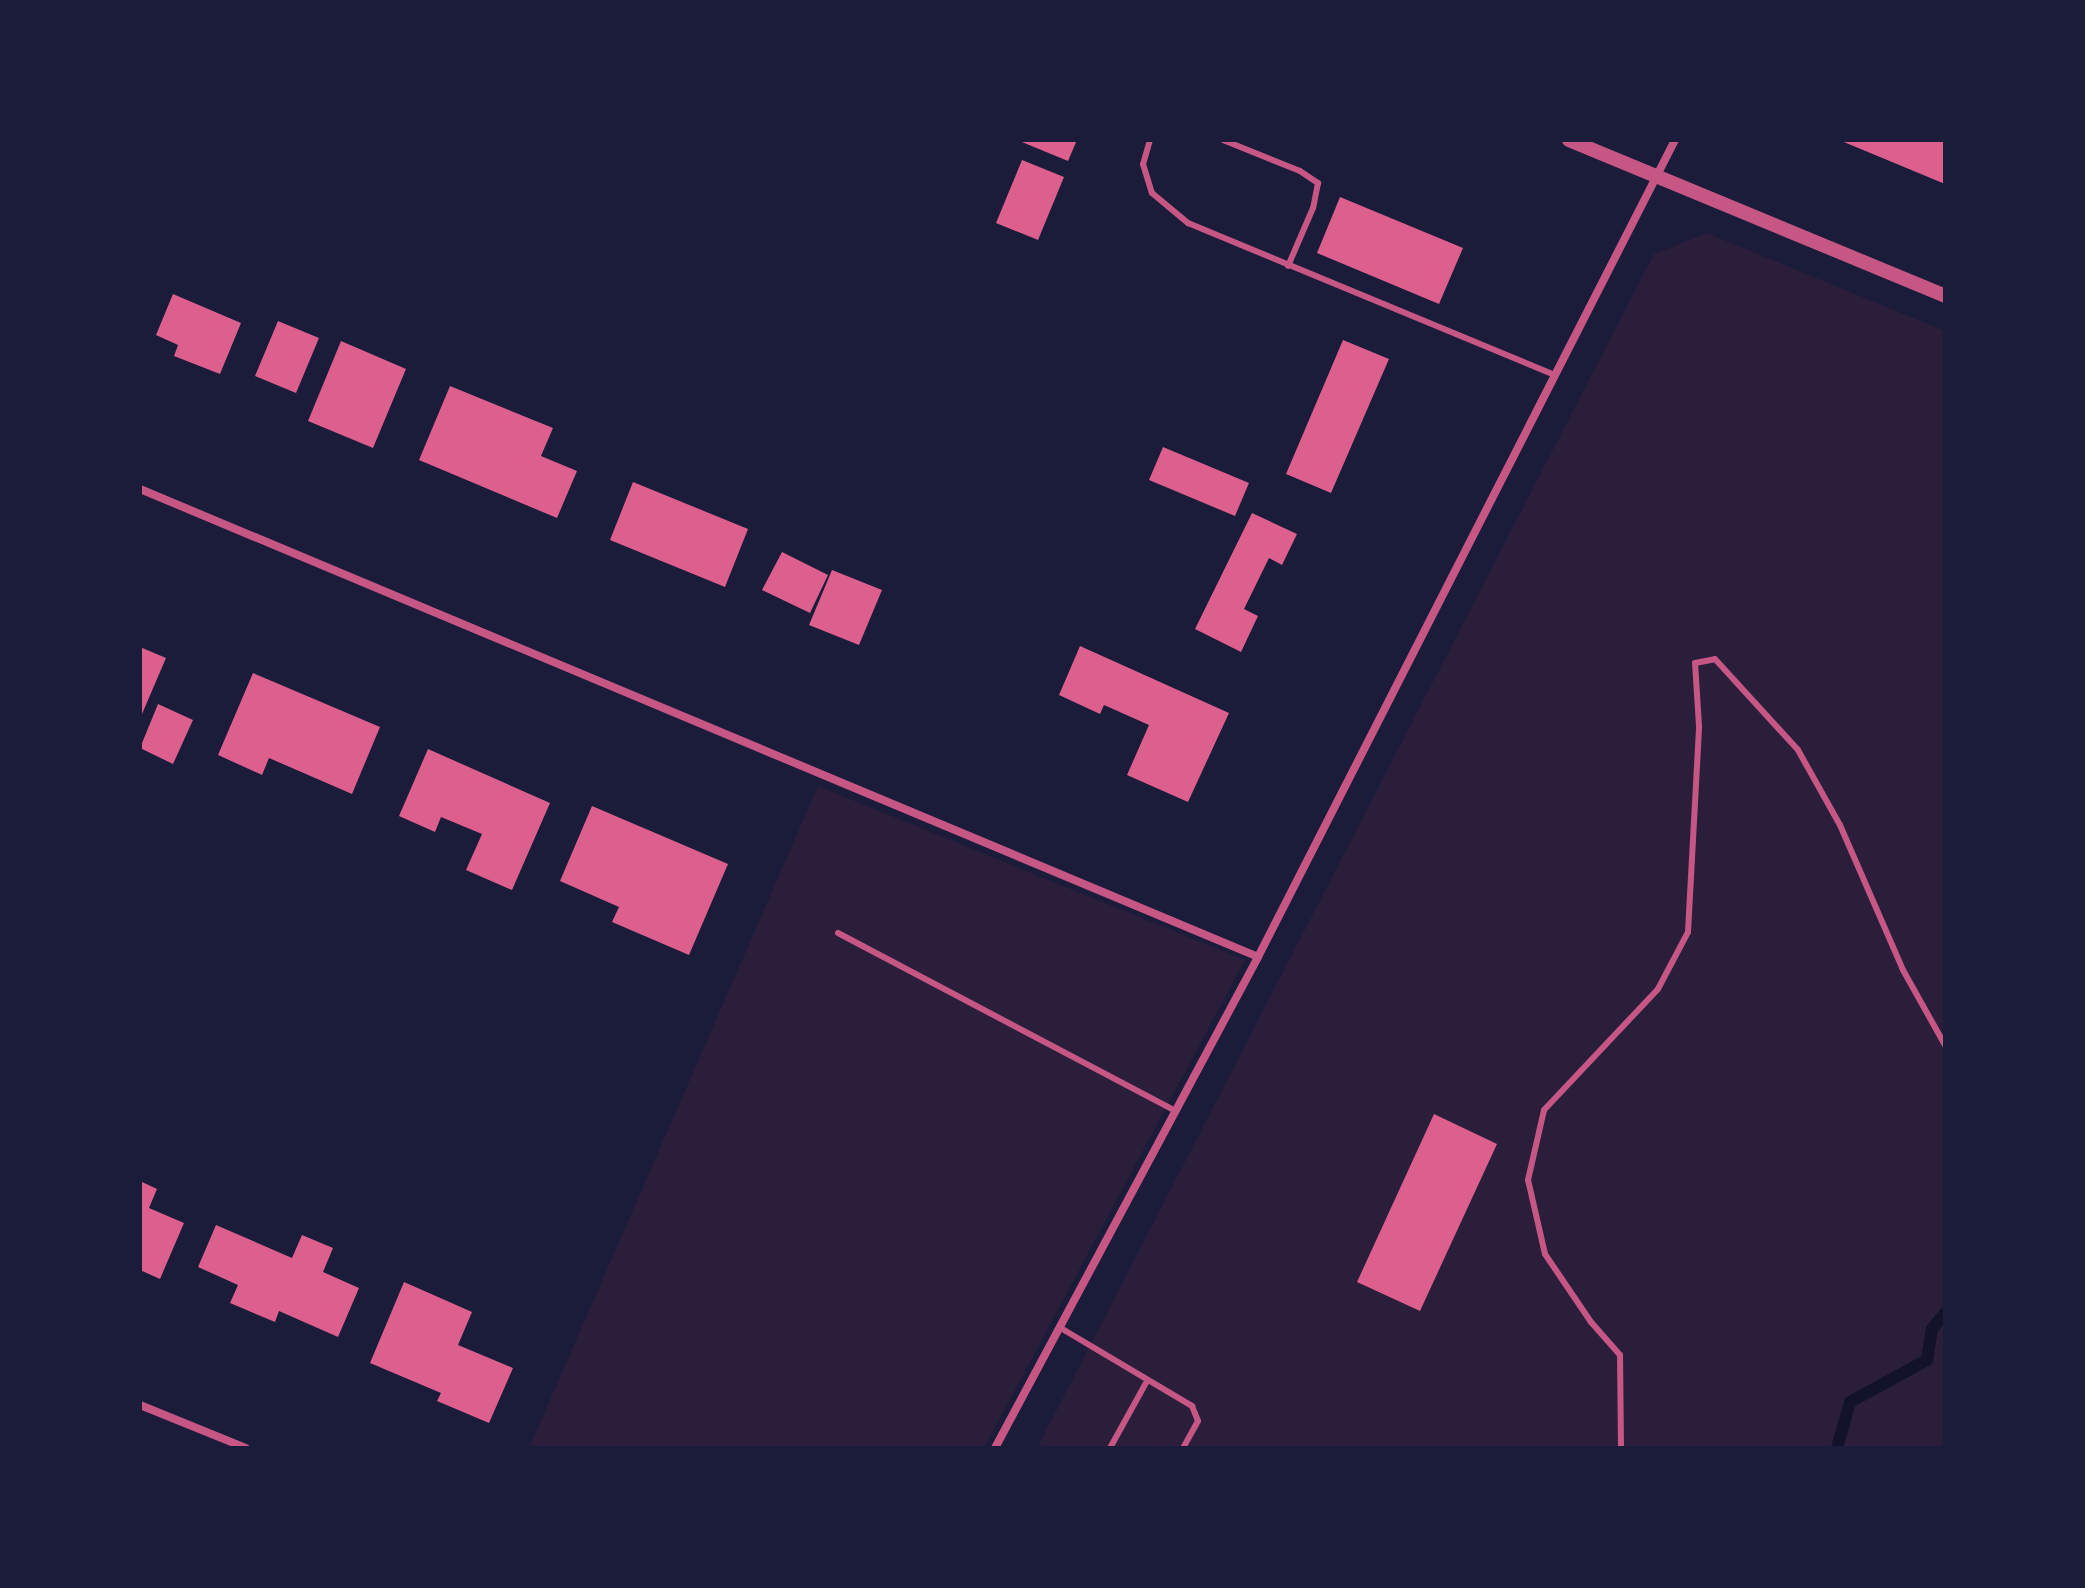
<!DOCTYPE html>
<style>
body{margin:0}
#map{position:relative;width:2085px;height:1588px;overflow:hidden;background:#1b1b3a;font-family:"Open Sans",sans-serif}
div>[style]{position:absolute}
.green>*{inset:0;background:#2a1e3b}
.stream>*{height:12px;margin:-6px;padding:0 6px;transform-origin:6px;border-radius:6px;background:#12122b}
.building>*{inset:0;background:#dd5f8e}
.service>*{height:6px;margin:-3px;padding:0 3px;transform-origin:3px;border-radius:3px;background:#c65784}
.minor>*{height:8px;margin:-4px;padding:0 4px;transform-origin:4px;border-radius:4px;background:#c65784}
.tertiary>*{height:14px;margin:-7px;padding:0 7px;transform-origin:7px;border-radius:7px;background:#c65784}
span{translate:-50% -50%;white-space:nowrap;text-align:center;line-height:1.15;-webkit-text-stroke:8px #1b1b3a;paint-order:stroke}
.frame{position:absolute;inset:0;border:142px solid #1b1b3a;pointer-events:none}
</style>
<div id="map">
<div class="green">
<div style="clip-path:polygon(1707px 233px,1945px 331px,1945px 1448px,1037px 1448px,1654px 254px)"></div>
<div style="clip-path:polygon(818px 786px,1245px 960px,984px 1448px,529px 1448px)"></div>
</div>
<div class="stream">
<div style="left:1837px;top:1448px;width:48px;rotate:-74.2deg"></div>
<div style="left:1850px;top:1402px;width:88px;rotate:-28.6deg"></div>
<div style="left:1927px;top:1360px;width:31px;rotate:-81deg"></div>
<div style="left:1932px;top:1329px;width:21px;rotate:-51deg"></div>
</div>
<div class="building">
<div style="clip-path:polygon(1017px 140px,1077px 140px,1068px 161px)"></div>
<div style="clip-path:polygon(1839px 140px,1945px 140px,1945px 184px)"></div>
<div style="clip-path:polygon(1022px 160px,1064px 177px,1038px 240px,996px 223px)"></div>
<div style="clip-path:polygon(1340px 197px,1463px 248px,1439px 304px,1317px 253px)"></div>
<div style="clip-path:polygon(173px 294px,241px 323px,220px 374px,174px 356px,178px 345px,156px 335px)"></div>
<div style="clip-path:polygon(278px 321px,319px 338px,296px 393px,255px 376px)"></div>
<div style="clip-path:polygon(1343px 340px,1389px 359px,1331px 493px,1286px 474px)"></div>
<div style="clip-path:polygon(341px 341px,406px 369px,373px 448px,308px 421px)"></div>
<div style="clip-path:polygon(450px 386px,553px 428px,541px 456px,577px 471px,557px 518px,419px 460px)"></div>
<div style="clip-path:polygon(1163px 447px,1249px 483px,1235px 516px,1149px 480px)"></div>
<div style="clip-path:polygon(633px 482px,748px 529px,725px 587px,610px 540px)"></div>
<div style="clip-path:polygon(1252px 513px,1297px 534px,1282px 565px,1269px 558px,1244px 609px,1258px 616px,1241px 652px,1195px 629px)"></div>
<div style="clip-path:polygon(782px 552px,828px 575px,810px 613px,762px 590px)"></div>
<div style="clip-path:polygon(832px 570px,882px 590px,859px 645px,809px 625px)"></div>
<div style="clip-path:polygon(1080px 646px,1229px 713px,1188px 802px,1127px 775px,1149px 725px,1104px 705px,1100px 714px,1059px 695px)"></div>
<div style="clip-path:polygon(140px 647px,166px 658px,142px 714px,140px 713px)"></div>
<div style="clip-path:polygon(253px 673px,380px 727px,352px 794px,269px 758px,262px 775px,218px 755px)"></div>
<div style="clip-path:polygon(158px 704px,193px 720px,173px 764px,140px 748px)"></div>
<div style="clip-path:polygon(428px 749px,550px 803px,512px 890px,466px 870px,482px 834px,441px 817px,435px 832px,399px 816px)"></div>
<div style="clip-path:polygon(592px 806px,728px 864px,689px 955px,612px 922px,619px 907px,560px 881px)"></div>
<div style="clip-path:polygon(1434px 1114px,1497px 1144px,1420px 1311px,1357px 1282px)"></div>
<div style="clip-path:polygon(140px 1181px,157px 1189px,149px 1208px,184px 1223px,160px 1279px,140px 1270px)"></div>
<div style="clip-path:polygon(216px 1225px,292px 1258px,302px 1235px,333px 1248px,323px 1272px,359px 1288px,338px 1337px,279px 1311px,275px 1322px,230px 1303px,238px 1285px,198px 1267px)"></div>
<div style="clip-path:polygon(404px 1282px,472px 1312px,458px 1345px,513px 1368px,489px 1423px,437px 1401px,441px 1393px,370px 1363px)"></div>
</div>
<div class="service">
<div style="left:1150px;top:140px;width:25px;rotate:106deg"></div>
<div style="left:1143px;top:164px;width:30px;rotate:73deg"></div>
<div style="left:1152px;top:193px;width:47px;rotate:39.8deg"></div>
<div style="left:1188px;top:223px;width:397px;rotate:22.5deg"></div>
<div style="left:1223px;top:140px;width:83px;rotate:21.9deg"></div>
<div style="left:1300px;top:171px;width:22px;rotate:34deg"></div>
<div style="left:1318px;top:183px;width:25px;rotate:101deg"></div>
<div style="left:1313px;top:208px;width:63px;rotate:113.3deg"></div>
<div style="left:838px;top:933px;width:381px;rotate:27.8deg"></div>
<div style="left:1059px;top:1327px;width:155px;rotate:30.7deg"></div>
<div style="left:1192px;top:1406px;width:16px;rotate:68deg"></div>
<div style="left:1198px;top:1421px;width:31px;rotate:119deg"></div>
<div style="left:1110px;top:1448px;width:77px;rotate:-61.1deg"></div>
<div style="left:1621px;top:1448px;width:93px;rotate:-90.6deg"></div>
<div style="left:1620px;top:1355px;width:44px;rotate:-131.3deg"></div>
<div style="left:1591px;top:1322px;width:82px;rotate:-124.1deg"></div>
<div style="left:1545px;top:1254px;width:76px;rotate:-102.9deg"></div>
<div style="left:1528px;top:1180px;width:72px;rotate:-77.1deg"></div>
<div style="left:1544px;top:1110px;width:166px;rotate:-46.7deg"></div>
<div style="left:1658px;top:989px;width:64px;rotate:-62.2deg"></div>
<div style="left:1688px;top:932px;width:206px;rotate:-86.9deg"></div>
<div style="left:1699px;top:726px;width:63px;rotate:-93.6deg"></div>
<div style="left:1695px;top:663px;width:20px;rotate:-11deg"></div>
<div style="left:1715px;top:659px;width:123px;rotate:47.6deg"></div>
<div style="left:1798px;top:750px;width:86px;rotate:60.8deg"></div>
<div style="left:1840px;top:825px;width:158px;rotate:66.5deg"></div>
<div style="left:1903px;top:970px;width:86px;rotate:60.8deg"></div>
</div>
<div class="minor">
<div style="left:140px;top:489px;width:1212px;rotate:22.71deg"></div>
<div style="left:140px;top:1405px;width:114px;rotate:22.1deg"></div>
<div style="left:995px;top:1448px;width:557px;rotate:-61.82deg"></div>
<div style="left:1258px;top:957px;width:917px;rotate:-62.96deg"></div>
</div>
<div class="tertiary">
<div style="left:1569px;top:140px;width:407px;rotate:22.5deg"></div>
</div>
<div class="frame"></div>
</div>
